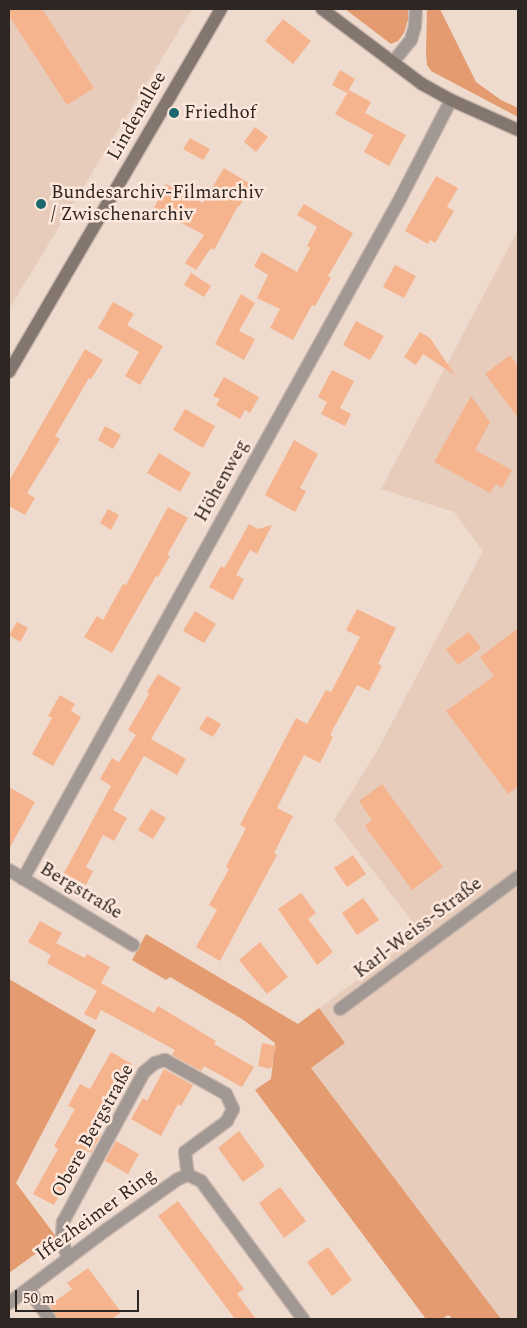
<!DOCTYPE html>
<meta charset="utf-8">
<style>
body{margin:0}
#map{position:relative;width:527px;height:1328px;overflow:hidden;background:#efdace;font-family:Spectral,serif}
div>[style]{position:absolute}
.built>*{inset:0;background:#e7ccbc}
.green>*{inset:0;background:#e49b6f}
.building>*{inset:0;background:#f5b48d}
.roads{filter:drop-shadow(1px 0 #c8b6ac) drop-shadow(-1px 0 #c8b6ac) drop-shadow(0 1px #c8b6ac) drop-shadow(0 -1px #c8b6ac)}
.street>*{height:12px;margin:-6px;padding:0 6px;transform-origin:6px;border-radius:6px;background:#a19893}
.secondary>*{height:12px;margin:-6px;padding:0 6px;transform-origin:6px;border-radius:6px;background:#83766f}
.dots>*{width:14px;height:14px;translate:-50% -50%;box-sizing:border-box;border:2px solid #fde7db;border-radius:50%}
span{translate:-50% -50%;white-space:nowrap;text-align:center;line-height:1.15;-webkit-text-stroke:5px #fde7db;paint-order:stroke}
.poi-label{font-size:19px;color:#2e2622}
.left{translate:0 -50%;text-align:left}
.street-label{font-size:19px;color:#2e2622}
.frame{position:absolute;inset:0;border:10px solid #2e2622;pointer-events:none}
.scale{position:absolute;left:15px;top:1290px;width:124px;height:22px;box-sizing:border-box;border:2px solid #2e2622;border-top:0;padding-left:6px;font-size:15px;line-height:18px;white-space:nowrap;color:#2e2622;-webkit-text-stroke:4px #fde7db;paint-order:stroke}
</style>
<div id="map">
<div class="built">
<div style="clip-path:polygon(9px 9px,192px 9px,9px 309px)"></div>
<div style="clip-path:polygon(518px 230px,518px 1319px,501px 1319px,311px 1068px,298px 1024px,421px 933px,334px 820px,377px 751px,483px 551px,454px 512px,381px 489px)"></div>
</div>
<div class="green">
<div style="clip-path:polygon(345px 9px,408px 9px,408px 20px,404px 33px,398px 41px,391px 44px)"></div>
<div style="clip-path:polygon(427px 9px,440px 9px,476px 82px,501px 100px,518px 108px,518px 117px,431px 71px,427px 65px,426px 53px)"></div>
<div style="clip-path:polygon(146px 934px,298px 1024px,319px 1008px,345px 1043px,311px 1068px,501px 1319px,453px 1319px,448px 1315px,442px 1319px,426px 1319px,255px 1090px,271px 1079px,275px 1043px,242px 1019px,170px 977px,166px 980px,132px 960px)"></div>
<div style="clip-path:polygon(9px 979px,96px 1030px,16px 1183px,57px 1238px,9px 1273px)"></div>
</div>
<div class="building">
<div style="clip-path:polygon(9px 9px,42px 9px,94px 88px,67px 105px,9px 16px)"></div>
<div style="clip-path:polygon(283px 19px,311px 41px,293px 64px,265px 41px)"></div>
<div style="clip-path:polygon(340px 70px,355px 79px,347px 93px,332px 85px)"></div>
<div style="clip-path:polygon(349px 90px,371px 102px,365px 113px,406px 135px,389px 166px,364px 152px,373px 135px,335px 114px)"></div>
<div style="clip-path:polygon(255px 127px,268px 137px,256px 152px,244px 142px)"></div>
<div style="clip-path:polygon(190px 138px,210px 149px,203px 160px,183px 149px)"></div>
<div style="clip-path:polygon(224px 168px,252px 185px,239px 207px,238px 206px,214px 250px,211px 248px,196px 270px,185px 263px,204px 235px,154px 208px,166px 184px,203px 203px)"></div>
<div style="clip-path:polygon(436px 176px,458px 188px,447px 207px,454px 211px,435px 243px,430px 240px,428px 244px,405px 231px)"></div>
<div style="clip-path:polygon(304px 204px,353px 233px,328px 276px,331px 278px,315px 306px,312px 305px,293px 340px,270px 328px,280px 309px,257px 298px,268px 275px,254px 266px,262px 252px,297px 272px,310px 248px,307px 246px,317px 227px,297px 215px)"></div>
<div style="clip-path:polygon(395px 265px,416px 276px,404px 298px,383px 287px)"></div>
<div style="clip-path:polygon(191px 273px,211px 286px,204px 297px,184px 285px)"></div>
<div style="clip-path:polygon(241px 294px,255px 303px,239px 331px,255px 339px,244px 360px,215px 344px)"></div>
<div style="clip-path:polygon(113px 302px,134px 314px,127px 325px,163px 346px,140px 385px,125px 376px,139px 352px,98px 328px)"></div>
<div style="clip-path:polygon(356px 321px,384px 336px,370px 360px,343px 345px)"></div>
<div style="clip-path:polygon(420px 332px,430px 338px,455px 375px,423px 354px,416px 365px,404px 357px)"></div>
<div style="clip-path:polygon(85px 349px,103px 360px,91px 379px,89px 378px,55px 436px,60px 439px,27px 493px,35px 498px,25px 515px,9px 506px,9px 481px)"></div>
<div style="clip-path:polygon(510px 355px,518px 367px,518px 418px,485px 374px)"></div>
<div style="clip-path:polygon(332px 370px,354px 381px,340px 408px,351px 414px,345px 426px,321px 414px,327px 402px,318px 397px)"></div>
<div style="clip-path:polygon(224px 377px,259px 397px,250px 413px,245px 410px,240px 419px,216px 405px,220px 399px,213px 396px)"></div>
<div style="clip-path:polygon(471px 396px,490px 422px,475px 450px,512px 470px,502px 488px,496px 484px,490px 493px,434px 462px)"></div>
<div style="clip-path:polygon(185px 409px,215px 426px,203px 448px,173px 430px)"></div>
<div style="clip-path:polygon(105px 426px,121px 435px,113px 449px,98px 440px)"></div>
<div style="clip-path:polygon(294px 440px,318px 454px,300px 488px,306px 491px,295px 512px,265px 495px)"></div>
<div style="clip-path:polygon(159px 453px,191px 473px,180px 492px,147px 473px)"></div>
<div style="clip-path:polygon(168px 507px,188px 518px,167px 555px,170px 556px,158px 577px,156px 576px,112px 653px,84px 637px,97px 616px,103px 620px,123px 584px,126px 585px)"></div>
<div style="clip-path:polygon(108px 509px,119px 515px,111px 530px,100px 523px)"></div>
<div style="clip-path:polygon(249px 524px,258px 529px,272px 525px,257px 554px,250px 550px,236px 575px,244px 579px,233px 600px,209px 587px,221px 566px,224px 568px,229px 560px)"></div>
<div style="clip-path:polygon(357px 609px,396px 628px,378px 664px,382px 666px,369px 691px,357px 685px,330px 735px,333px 737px,320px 763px,304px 755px,277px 808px,293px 816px,274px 853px,277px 855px,220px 961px,196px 947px,217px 910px,209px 905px,229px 869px,226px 867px,246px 828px,240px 825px,296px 718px,307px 724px,326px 690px,331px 692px,360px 637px,346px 630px)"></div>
<div style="clip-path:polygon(195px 611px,216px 624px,204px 643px,183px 631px)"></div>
<div style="clip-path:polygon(17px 622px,28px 628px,20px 642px,9px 635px)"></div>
<div style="clip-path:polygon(518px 628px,518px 786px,508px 794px,446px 711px,494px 676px,480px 657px)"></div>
<div style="clip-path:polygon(469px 632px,481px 648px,458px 665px,446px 649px)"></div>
<div style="clip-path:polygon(158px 674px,181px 688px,151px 739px,186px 759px,177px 775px,144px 756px,113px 810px,127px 818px,114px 841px,103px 835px,86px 867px,93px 871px,86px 885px,64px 873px,111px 786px,100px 779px,112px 758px,119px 762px,136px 735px,128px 730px,149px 694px,147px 692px)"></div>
<div style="clip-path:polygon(60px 695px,75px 704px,71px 711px,81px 717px,53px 766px,32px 754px,52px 718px,48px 716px)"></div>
<div style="clip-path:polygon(207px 716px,221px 724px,213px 737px,199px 729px)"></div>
<div style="clip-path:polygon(382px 784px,443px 867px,412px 890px,365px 826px,372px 820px,359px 801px)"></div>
<div style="clip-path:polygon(9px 787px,35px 802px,9px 849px)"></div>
<div style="clip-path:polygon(151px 809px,166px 818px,153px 839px,138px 830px)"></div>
<div style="clip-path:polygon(353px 855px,366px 874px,347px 887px,334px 868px)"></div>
<div style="clip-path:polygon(301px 893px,316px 913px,308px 919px,333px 952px,317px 965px,278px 909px)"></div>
<div style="clip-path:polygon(363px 898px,379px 920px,357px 935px,342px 913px)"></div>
<div style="clip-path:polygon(40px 921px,62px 933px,56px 943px,85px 958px,87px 954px,110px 967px,101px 983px,154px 1013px,158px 1006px,216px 1041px,214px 1044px,254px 1067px,242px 1087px,204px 1066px,201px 1071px,172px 1055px,175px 1050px,101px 1010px,96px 1020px,84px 1014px,99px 987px,97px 991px,47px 963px,51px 955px,28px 942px)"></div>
<div style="clip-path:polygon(260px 942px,288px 977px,267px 994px,239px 960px)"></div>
<div style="clip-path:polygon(262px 1043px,276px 1046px,271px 1069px,258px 1066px)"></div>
<div style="clip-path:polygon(111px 1052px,132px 1064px,96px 1131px,101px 1134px,91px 1153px,85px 1150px,54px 1205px,33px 1194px,58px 1149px,54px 1146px,75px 1109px,68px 1106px,80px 1084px,90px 1089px)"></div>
<div style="clip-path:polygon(164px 1069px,193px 1085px,181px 1106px,178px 1104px,161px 1136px,131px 1119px,143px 1098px,147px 1101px)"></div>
<div style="clip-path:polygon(239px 1131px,265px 1166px,243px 1182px,218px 1148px)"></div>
<div style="clip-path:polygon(116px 1141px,139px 1154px,128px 1174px,105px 1161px)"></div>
<div style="clip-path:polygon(280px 1187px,306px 1221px,284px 1238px,259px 1203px)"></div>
<div style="clip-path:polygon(178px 1201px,244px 1289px,237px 1294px,256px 1319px,235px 1319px,158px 1216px)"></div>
<div style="clip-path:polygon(328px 1247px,352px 1280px,332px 1296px,307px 1262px)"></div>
<div style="clip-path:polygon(88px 1268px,121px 1312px,112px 1319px,58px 1319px,50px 1305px,72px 1289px,67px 1283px)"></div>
</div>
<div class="roads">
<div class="street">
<div style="left:393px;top:62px;width:28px;rotate:-51deg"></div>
<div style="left:411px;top:40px;width:15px;rotate:-74deg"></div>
<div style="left:415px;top:26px;width:17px;rotate:-87deg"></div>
<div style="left:9px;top:870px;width:145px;rotate:31.2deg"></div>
<div style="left:23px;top:879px;width:780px;rotate:-61deg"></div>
<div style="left:401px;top:197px;width:109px;rotate:-62.7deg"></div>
<div style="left:340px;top:1009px;width:222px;rotate:-36.6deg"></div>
<div style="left:188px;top:1175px;width:14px;rotate:25deg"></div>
<div style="left:201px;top:1181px;width:172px;rotate:53.5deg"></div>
<div style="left:68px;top:1259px;width:21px;rotate:-107deg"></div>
<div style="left:62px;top:1239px;width:17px;rotate:-87deg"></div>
<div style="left:63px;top:1222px;width:170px;rotate:-61.6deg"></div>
<div style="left:144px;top:1072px;width:14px;rotate:-39deg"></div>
<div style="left:155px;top:1063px;width:10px;rotate:-17deg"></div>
<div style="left:165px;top:1060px;width:70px;rotate:29.1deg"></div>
<div style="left:226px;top:1094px;width:17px;rotate:65deg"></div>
<div style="left:233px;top:1109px;width:13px;rotate:117deg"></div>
<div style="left:227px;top:1121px;width:52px;rotate:143.6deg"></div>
<div style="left:185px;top:1152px;width:23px;rotate:83deg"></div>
<div style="left:28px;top:1289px;width:37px;rotate:54deg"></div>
<div style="left:9px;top:1303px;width:121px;rotate:-37deg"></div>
<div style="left:106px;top:1230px;width:88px;rotate:-35.3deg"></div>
<div style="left:178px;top:1179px;width:11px;rotate:-22deg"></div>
</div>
<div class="secondary">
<div style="left:322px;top:9px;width:125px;rotate:36.9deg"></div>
<div style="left:422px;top:84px;width:33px;rotate:29deg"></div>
<div style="left:451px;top:100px;width:73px;rotate:24.1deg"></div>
<div style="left:9px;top:372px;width:420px;rotate:-59.7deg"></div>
</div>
</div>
<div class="dots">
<div style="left:174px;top:113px;background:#1b686f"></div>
<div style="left:41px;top:204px;background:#1b686f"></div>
</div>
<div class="poi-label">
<span class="left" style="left:184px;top:113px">Friedhof</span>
<span class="left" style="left:51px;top:204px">Bundesarchiv-Filmarchiv<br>/ Zwischenarchiv</span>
</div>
<div class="street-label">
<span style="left:137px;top:116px;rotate:-60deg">Lindenallee</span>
<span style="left:222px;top:481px;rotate:-61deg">Höhenweg</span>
<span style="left:81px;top:891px;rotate:31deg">Bergstraße</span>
<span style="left:418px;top:928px;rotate:-37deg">Karl-Weiss-Straße</span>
<span style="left:93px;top:1131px;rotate:-61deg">Obere Bergstraße</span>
<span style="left:96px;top:1215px;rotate:-36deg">Iffezheimer Ring</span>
</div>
<div class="frame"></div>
<div class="scale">50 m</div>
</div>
